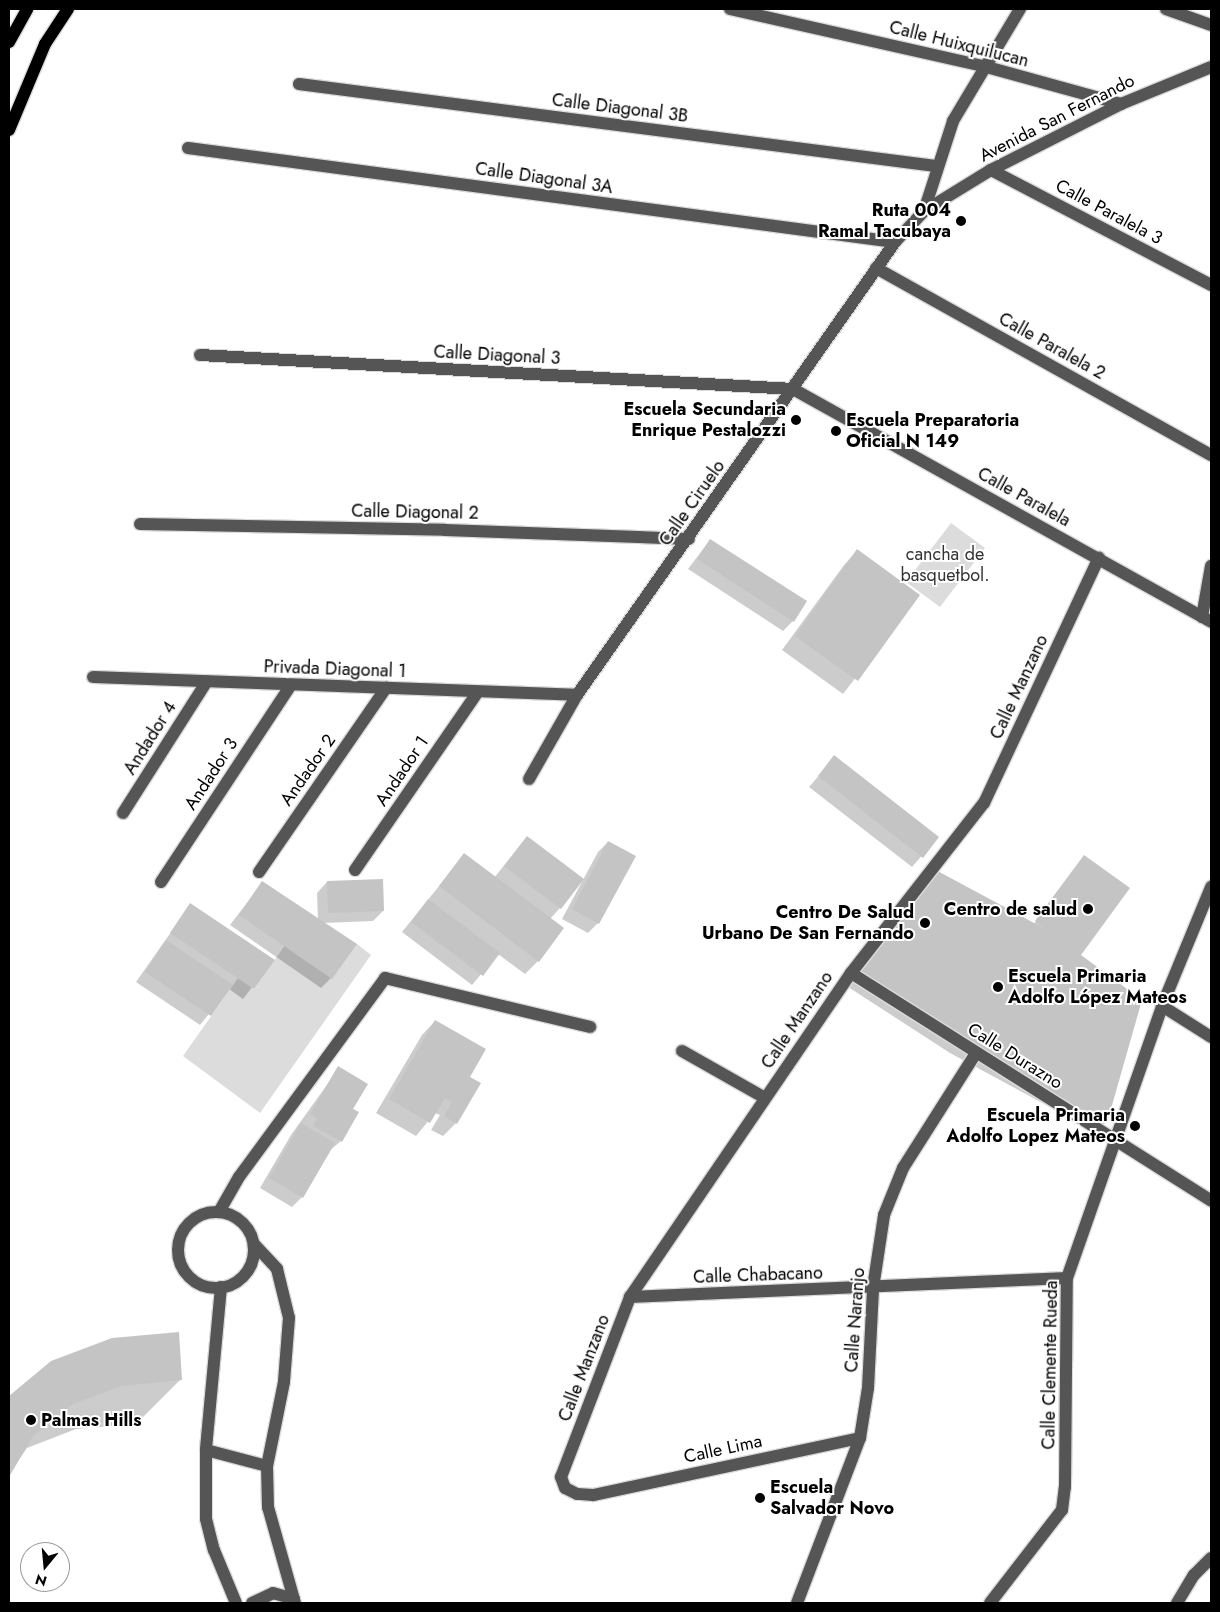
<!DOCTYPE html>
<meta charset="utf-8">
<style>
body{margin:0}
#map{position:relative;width:1220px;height:1612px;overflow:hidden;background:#fff;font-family:Jost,sans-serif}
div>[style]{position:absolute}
.green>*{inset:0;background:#dcdcdc}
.shadow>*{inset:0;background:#0003}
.building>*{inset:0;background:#c4c4c4}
.roads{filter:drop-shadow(1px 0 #dbdbdb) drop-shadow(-1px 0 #dbdbdb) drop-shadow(0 1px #dbdbdb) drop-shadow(0 -1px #dbdbdb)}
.minor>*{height:12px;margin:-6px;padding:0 6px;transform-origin:6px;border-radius:6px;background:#555}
.minor>.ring{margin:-6px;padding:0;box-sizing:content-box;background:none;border:12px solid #555;border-radius:50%}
.major>*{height:12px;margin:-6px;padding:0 6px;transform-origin:6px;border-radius:6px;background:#000}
.dots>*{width:14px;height:14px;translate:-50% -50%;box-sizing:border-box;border:2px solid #fff;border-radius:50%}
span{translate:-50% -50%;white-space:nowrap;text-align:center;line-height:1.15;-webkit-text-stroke:4px #fff;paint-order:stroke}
.street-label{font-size:18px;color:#000}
.poi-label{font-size:18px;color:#000;font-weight:700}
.right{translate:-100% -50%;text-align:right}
.left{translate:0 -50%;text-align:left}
.park-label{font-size:18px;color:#333}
.frame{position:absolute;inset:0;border:10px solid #000;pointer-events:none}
.north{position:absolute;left:20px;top:1542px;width:50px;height:50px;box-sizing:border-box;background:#fff;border:1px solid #999;border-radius:50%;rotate:197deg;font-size:14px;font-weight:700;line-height:20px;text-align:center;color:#000}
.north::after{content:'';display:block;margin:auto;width:18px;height:22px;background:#000;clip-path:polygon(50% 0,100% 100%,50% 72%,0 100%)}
</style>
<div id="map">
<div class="green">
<div style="clip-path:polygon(951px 523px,985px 548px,940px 607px,906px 582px)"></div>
<div style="clip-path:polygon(286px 944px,357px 944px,371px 955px,260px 1113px,183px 1056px,238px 978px,254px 989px)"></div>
</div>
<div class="shadow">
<div style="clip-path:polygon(710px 540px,793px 621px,783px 631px,688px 569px)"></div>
<div style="clip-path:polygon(857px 551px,919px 596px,843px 694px,782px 650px,844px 565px)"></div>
<div style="clip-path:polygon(835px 757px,938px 837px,912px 867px,809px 787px)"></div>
<div style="clip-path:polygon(527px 837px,560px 908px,550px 919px,538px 961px,525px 974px,498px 954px,472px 985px,402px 932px,464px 855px,494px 878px)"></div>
<div style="clip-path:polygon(608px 842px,598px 923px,588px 933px,562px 919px,598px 852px)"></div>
<div style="clip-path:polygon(1084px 856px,1079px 955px,1140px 1001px,1106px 1122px,1096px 1132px,950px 1053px,842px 983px,1034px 924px)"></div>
<div style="clip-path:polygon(263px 882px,318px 920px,317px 893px,327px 882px,383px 911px,373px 921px,322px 923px,331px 978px,321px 988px,230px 925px)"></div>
<div style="clip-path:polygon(190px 905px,273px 960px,243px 999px,229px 989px,200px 1025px,136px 982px)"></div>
<div style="clip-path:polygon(435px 1021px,468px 1077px,456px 1123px,443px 1136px,431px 1130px,440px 1115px,435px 1113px,416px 1136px,376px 1113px,422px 1035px)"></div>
<div style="clip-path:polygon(339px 1068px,352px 1109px,341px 1141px,329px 1151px,302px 1197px,292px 1207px,260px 1188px,291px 1135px)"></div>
<div style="clip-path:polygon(51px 1362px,180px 1380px,136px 1424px,76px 1429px,27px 1448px,9px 1474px,9px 1398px)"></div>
</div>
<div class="building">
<div style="clip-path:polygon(710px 539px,807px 601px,794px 622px,697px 559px)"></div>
<div style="clip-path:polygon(857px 549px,920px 595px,858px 681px,795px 636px)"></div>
<div style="clip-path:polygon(834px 755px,939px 837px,923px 858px,818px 776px)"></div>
<div style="clip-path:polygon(527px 836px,584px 879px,561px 909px,504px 866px)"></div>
<div style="clip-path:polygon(608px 841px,636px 856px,599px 924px,572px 909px)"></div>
<div style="clip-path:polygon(464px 853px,564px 928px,539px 962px,439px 886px)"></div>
<div style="clip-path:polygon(1084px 855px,1130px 888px,1081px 955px,1142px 1000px,1107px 1123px,961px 1043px,851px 973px,932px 868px,1047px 930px,1035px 921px)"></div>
<div style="clip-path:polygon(383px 879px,384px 911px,328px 913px,327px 881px)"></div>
<div style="clip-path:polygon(262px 881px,357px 944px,332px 979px,239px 915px)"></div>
<div style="clip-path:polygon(428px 899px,500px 953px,483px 976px,411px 922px)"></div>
<div style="clip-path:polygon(190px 903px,275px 960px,254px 989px,170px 933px)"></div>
<div style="clip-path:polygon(166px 940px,233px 985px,211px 1016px,145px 972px)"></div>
<div style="clip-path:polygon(435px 1020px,486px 1049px,470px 1077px,481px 1083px,457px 1124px,444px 1116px,452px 1102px,445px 1098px,430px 1123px,389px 1099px)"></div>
<div style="clip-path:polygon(338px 1066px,368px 1084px,353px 1109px,359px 1112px,342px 1142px,313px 1126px,317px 1119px,310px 1114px)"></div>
<div style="clip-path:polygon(301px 1123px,335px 1143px,303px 1198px,269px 1178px)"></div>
<div style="clip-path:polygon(179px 1332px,182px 1380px,121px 1386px,73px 1404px,33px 1436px,9px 1477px,9px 1396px,51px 1361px,112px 1338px)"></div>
</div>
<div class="roads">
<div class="minor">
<div style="left:730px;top:9px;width:259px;rotate:12.7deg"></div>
<div style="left:983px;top:66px;width:143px;rotate:15.4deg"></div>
<div style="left:1166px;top:9px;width:48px;rotate:19.6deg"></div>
<div style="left:299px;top:84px;width:642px;rotate:7.34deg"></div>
<div style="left:188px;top:148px;width:713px;rotate:7.57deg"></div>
<div style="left:991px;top:170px;width:248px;rotate:27.6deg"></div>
<div style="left:924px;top:211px;width:95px;rotate:-72.1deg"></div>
<div style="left:953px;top:121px;width:131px;rotate:-59.1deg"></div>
<div style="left:876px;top:268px;width:384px;rotate:29.2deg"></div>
<div style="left:200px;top:355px;width:594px;rotate:3.28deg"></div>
<div style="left:793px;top:389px;width:479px;rotate:29.1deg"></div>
<div style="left:140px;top:524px;width:305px;rotate:1.1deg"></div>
<div style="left:445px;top:530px;width:244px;rotate:2.1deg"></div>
<div style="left:1202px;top:617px;width:52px;rotate:-80deg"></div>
<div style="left:93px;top:677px;width:484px;rotate:2.1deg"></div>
<div style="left:529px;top:779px;width:97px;rotate:-60.3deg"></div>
<div style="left:577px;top:695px;width:553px;rotate:-54.93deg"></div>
<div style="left:895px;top:242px;width:42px;rotate:-46.9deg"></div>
<div style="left:924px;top:211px;width:79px;rotate:-31.5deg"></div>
<div style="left:991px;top:170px;width:146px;rotate:-26.9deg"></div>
<div style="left:1121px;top:104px;width:97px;rotate:-22.3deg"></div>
<div style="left:123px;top:813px;width:156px;rotate:-57.5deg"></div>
<div style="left:355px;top:870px;width:216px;rotate:-55.4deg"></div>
<div style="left:259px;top:872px;width:224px;rotate:-55.4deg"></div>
<div style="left:161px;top:882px;width:236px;rotate:-56.6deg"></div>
<div style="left:851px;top:973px;width:426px;rotate:32.3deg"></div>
<div style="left:1162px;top:1006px;width:58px;rotate:32.3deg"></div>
<div style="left:682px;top:1051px;width:95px;rotate:29.5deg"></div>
<div style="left:219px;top:1212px;width:40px;rotate:-60.3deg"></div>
<div style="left:239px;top:1177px;width:247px;rotate:-53.7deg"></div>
<div style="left:385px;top:978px;width:211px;rotate:13.4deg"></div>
<div class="ring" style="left:178px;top:1212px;width:64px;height:64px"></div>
<div style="left:254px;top:1244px;width:34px;rotate:47deg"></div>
<div style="left:277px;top:1269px;width:50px;rotate:76.2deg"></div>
<div style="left:289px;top:1318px;width:64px;rotate:94.5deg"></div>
<div style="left:284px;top:1382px;width:86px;rotate:101.4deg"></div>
<div style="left:267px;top:1466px;width:41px;rotate:88.6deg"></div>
<div style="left:268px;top:1507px;width:100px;rotate:74.3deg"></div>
<div style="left:221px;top:1287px;width:164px;rotate:95.3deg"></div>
<div style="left:206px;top:1450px;width:69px;rotate:90deg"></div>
<div style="left:206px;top:1519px;width:32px;rotate:76deg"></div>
<div style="left:214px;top:1550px;width:57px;rotate:67.5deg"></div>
<div style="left:630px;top:1297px;width:437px;rotate:-2.5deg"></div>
<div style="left:860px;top:1438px;width:273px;rotate:167.9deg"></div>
<div style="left:593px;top:1495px;width:16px;rotate:-176deg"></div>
<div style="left:577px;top:1494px;width:13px;rotate:-153deg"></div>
<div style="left:565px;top:1488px;width:12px;rotate:-110deg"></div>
<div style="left:561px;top:1477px;width:193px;rotate:-69deg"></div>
<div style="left:630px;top:1297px;width:392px;rotate:-55.7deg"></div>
<div style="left:851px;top:973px;width:216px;rotate:-52deg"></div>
<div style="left:984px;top:803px;width:271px;rotate:-64.9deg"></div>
<div style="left:206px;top:1450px;width:63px;rotate:14.7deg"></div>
<div style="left:252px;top:1603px;width:23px;rotate:-25deg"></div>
<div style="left:273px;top:1593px;width:22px;rotate:16deg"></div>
<div style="left:797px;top:1603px;width:177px;rotate:-69.1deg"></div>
<div style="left:860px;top:1438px;width:51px;rotate:-80.9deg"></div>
<div style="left:868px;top:1388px;width:100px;rotate:-87.1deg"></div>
<div style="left:873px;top:1288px;width:74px;rotate:-81.4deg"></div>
<div style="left:884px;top:1215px;width:51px;rotate:-68deg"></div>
<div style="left:903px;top:1168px;width:136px;rotate:-57.6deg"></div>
<div style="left:990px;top:1603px;width:118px;rotate:-52.3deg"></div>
<div style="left:1062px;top:1510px;width:23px;rotate:-83deg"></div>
<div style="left:1065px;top:1487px;width:209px;rotate:-89.5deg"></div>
<div style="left:1067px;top:1278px;width:288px;rotate:-70.7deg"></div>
<div style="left:1162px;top:1006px;width:129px;rotate:-67.6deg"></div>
<div style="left:1177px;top:1603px;width:33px;rotate:-59deg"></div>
<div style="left:1194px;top:1575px;width:24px;rotate:-45deg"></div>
</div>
<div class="major">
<div style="left:9px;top:42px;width:38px;rotate:-61deg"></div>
<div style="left:9px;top:130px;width:93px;rotate:-67.3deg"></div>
<div style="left:45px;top:44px;width:42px;rotate:-56.7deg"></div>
</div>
</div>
<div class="dots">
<div style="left:961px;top:221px;background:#000"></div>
<div style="left:796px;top:420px;background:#000"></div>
<div style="left:836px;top:431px;background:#000"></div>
<div style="left:1088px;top:909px;background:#000"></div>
<div style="left:925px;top:923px;background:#000"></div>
<div style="left:998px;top:987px;background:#000"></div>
<div style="left:1135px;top:1126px;background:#000"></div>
<div style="left:31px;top:1420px;background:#000"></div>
<div style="left:760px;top:1498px;background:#000"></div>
</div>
<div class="street-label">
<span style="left:959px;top:44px;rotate:14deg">Calle Huixquilucan</span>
<span style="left:620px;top:108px;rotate:7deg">Calle Diagonal 3B</span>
<span style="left:1057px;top:118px;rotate:-27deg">Avenida San Fernando</span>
<span style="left:544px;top:178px;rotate:8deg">Calle Diagonal 3A</span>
<span style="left:1109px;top:212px;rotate:28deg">Calle Paralela 3</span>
<span style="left:1052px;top:346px;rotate:29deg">Calle Paralela 2</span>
<span style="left:497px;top:355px;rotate:3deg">Calle Diagonal 3</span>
<span style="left:1024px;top:497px;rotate:29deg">Calle Paralela</span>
<span style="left:692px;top:503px;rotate:-55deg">Calle Ciruelo</span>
<span style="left:415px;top:512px;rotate:1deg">Calle Diagonal 2</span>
<span style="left:335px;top:669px;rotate:2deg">Privada Diagonal 1</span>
<span style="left:1019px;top:687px;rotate:-65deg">Calle Manzano</span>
<span style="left:150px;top:738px;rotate:-58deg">Andador 4</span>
<span style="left:308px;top:770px;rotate:-55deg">Andador 2</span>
<span style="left:402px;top:771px;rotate:-56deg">Andador 1</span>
<span style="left:211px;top:774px;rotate:-57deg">Andador 3</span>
<span style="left:797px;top:1020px;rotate:-56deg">Calle Manzano</span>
<span style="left:1015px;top:1056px;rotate:32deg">Calle Durazno</span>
<span style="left:758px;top:1275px;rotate:-2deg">Calle Chabacano</span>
<span style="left:855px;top:1320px;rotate:-86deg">Calle Naranjo</span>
<span style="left:1050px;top:1365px;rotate:-89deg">Calle Clemente Rueda</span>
<span style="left:584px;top:1368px;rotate:-69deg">Calle Manzano</span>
<span style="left:723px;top:1449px;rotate:-12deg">Calle Lima</span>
</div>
<div class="poi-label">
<span class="right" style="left:951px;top:221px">Ruta 004<br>Ramal Tacubaya</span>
<span class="right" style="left:786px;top:420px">Escuela Secundaria<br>Enrique Pestalozzi</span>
<span class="left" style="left:846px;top:431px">Escuela Preparatoria<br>Oficial N 149</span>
<span class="right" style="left:1077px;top:909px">Centro de salud</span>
<span class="right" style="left:914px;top:923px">Centro De Salud<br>Urbano De San Fernando</span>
<span class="left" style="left:1008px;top:987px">Escuela Primaria<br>Adolfo López Mateos</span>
<span class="right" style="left:1125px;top:1126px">Escuela Primaria<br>Adolfo Lopez Mateos</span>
<span class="left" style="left:41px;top:1420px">Palmas Hills</span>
<span class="left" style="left:770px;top:1498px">Escuela<br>Salvador Novo</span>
</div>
<div class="park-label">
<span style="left:945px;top:565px">cancha de<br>basquetbol.</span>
</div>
<div class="frame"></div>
<div class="north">N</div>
</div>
